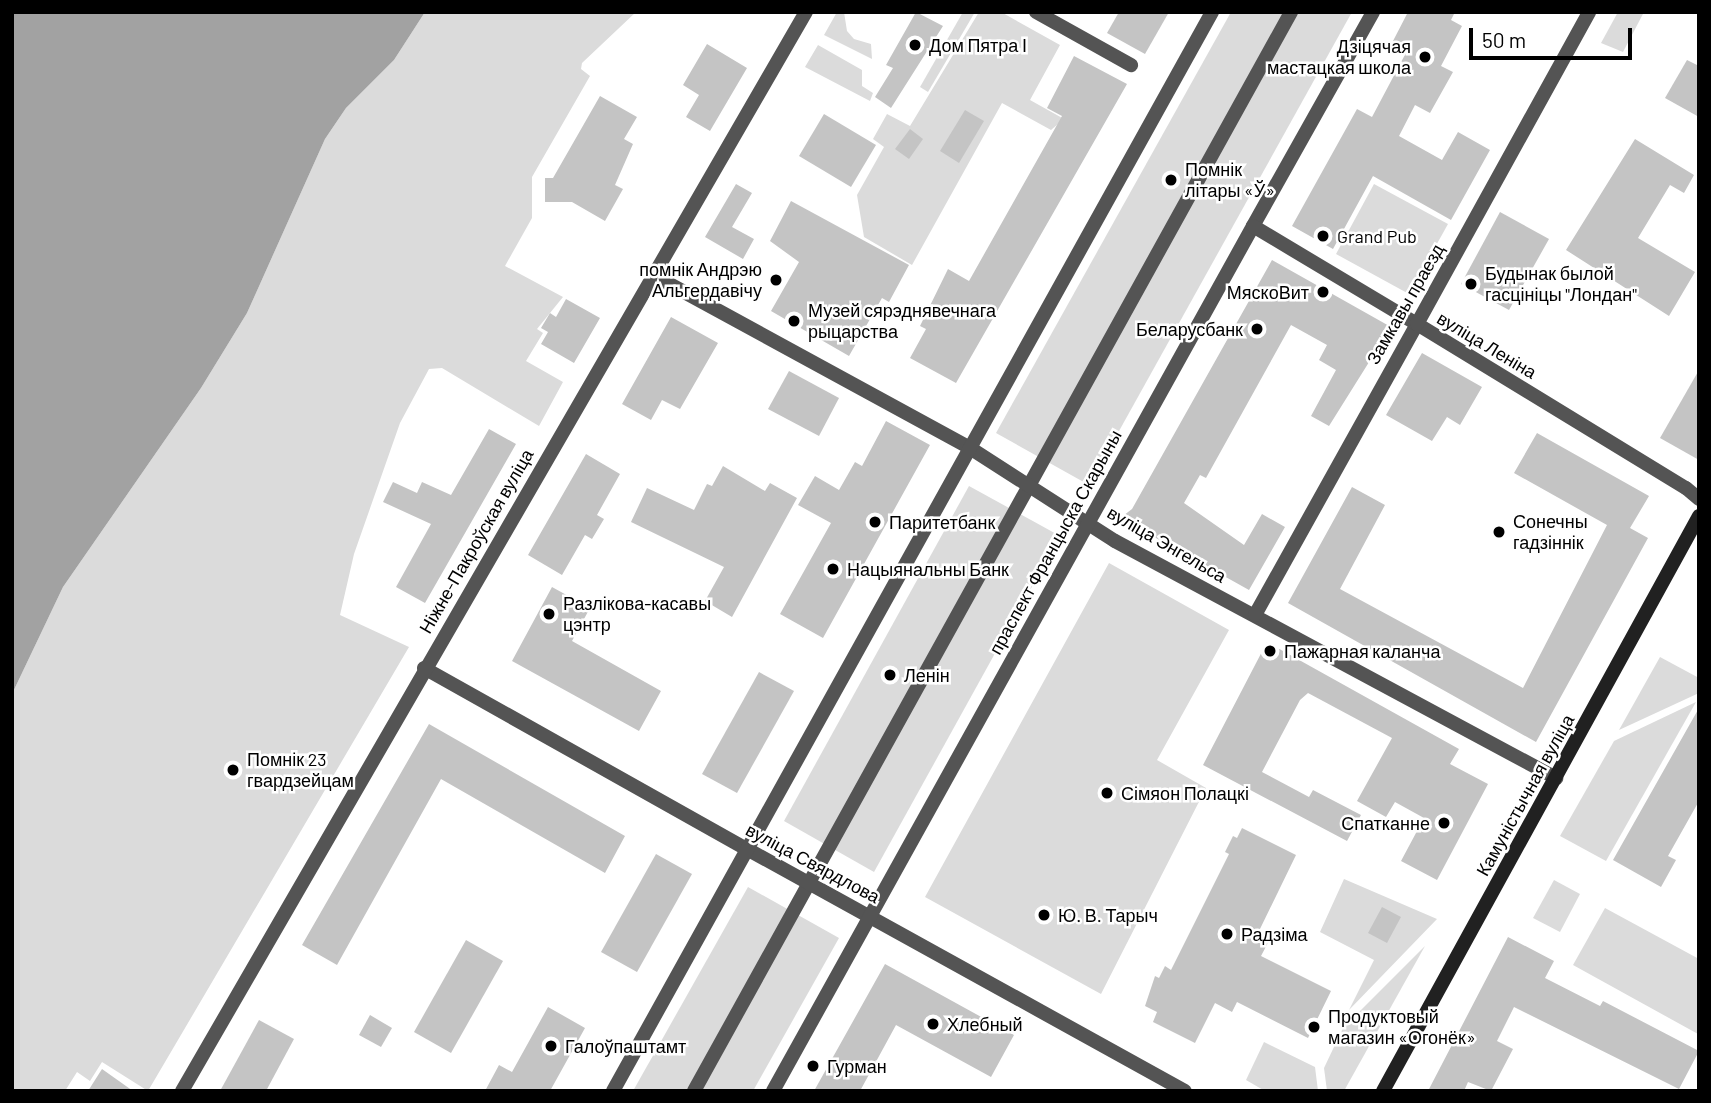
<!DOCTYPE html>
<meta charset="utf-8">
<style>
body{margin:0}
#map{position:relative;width:1711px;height:1103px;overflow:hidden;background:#fff;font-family:Barlow,sans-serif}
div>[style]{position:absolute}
.green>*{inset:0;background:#dbdbdb}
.water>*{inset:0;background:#a2a2a2}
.building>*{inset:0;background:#c4c4c4}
.pedestrian>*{height:14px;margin:-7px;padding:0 7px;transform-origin:7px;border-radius:7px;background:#545454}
.minor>*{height:14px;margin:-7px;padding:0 7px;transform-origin:7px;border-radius:7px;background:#545454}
.tertiary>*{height:14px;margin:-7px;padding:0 7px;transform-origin:7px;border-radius:7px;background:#545454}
.secondary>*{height:14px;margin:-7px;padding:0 7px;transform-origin:7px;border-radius:7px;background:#212121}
.dots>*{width:19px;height:19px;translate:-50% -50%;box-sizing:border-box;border:4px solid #fff;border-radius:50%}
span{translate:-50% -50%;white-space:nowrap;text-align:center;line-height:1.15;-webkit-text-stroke:5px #fff;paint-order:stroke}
.poi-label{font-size:18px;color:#000}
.left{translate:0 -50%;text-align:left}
.right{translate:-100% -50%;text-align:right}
.street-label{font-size:18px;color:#000}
.frame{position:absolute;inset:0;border:14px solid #000;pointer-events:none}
.scale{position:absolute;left:1469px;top:28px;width:163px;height:32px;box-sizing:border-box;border:4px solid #000;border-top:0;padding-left:9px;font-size:21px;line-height:24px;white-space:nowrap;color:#000;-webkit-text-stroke:5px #fff;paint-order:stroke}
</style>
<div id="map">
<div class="green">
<div style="clip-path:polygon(425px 12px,636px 12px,582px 63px,581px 69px,590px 76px,532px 177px,532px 218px,505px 266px,563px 297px,537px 329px,543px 333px,526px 361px,563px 382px,539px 426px,442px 368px,429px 369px,400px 423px,354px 554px,340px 615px,409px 647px,148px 1091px,102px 1062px,90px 1081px,77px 1072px,65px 1091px,12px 1091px,12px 694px,63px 587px,201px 388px,247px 313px,325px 139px,346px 108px,394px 60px)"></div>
<div style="clip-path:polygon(837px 12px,844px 12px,847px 31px,854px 39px,871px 44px,872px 59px,824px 35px)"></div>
<div style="clip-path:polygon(963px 12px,975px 12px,928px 92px,920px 87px)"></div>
<div style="clip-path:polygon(979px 12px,1001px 12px,1060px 45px,1030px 100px,1064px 119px,1051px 130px,1002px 103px,912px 265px,864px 237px,857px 195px,884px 147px,873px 139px,887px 114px,910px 126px)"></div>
<div style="clip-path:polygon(1231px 12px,1352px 12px,1089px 485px,996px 433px)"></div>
<div style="clip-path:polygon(1618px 12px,1644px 12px,1623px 52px,1601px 43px)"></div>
<div style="clip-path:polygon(818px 45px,862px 70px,862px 86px,873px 93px,870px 101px,805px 67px)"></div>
<div style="clip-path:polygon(1374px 184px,1448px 224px,1409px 294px,1336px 254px)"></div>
<div style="clip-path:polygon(969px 486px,1060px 536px,874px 872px,784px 821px)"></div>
<div style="clip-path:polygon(1109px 563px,1229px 630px,1157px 760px,1206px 788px,1101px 994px,925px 897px)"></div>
<div style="clip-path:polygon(1660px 657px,1699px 678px,1699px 693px,1619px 730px)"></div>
<div style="clip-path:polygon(1696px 702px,1606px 861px,1560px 836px,1614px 741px)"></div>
<div style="clip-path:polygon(1344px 879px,1437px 919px,1349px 1010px,1374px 960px,1320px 932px)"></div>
<div style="clip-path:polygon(1554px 880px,1580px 894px,1560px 932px,1533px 918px)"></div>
<div style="clip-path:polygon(748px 887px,839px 938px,753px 1091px,633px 1091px)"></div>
<div style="clip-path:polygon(1605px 908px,1699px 959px,1698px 1034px,1573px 965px)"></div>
<div style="clip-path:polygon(1425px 946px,1344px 1091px,1327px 1091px,1324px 1068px,1343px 1028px)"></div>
<div style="clip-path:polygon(1264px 1042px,1315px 1067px,1318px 1091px,1265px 1091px,1246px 1080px)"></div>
</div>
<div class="water">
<div style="clip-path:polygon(12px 12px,425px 12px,394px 60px,346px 108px,325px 139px,247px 313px,201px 388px,63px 587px,12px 694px)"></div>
</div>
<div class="building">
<div style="clip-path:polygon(916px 12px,943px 26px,891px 108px,875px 97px,893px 68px,886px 65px)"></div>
<div style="clip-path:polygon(1119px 12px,1169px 12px,1145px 54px,1107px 33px)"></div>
<div style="clip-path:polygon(1408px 12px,1455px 12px,1451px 20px,1462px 26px,1441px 66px,1453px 72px,1430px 113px,1415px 105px,1399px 136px,1442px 160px,1458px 132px,1490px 150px,1451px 220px,1373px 176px,1333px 249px,1292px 226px,1357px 109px,1372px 117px,1408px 49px,1393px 41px)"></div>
<div style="clip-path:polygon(707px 44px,747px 68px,710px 131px,686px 117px,699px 95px,683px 85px)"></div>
<div style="clip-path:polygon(1074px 56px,1127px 84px,956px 383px,910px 358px,926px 329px,920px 326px,948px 269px,969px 281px,1062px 116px,1047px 108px)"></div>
<div style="clip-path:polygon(1687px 60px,1699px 66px,1699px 117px,1665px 98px)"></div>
<div style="clip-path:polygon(600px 96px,637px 117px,624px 139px,633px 144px,615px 185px,623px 189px,605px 221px,572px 202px,545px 202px,545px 178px,553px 178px)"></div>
<div style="clip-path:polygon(965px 110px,984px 121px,959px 163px,940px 151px)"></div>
<div style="clip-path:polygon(824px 114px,876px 145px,851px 187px,799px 156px)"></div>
<div style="clip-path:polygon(910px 129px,923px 139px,909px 159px,895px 149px)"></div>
<div style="clip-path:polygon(1635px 139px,1694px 175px,1684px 193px,1670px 185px,1638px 238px,1695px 272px,1669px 316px,1566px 250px)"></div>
<div style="clip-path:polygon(736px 184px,752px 193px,732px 227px,754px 239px,743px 259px,705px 237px)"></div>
<div style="clip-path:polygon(791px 201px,909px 265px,889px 302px,882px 298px,849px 356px,771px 311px,799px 262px,770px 241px)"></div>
<div style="clip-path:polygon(1500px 212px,1549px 239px,1509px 310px,1461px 284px)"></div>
<div style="clip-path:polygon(1272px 260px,1391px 327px,1329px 426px,1311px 416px,1336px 370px,1319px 360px,1327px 345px,1291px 325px,1206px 478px,1200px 475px,1184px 503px,1244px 545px,1262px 514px,1285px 527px,1249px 590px,1138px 528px,1111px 525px,1132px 509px)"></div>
<div style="clip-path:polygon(566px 299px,600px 318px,574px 363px,541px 344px,548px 332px,541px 328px,550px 313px,556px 317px)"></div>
<div style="clip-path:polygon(671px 317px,718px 343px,680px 409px,662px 400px,651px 420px,622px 404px)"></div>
<div style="clip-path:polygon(1422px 353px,1482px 387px,1460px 425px,1447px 417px,1432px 441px,1386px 415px)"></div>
<div style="clip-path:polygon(1699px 370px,1699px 460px,1660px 438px)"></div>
<div style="clip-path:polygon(789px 371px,839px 398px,819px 436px,768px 409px)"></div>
<div style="clip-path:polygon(886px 421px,930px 445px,823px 638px,780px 614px,831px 523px,798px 505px,815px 476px,839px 490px,855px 462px,862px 466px)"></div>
<div style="clip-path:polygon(489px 429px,516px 444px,425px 603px,396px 587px,431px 524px,383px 502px,393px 482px,417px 493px,422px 482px,451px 495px)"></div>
<div style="clip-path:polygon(1537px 433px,1649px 496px,1630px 528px,1648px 538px,1536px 742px,1288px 603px,1352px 487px,1385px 505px,1340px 589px,1523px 688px,1607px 525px,1514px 473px)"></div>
<div style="clip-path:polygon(586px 454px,620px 474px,597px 515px,604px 519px,592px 539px,585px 535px,562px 575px,528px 555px)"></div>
<div style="clip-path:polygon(723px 466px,765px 491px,770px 483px,797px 498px,732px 617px,705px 601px,724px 567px,631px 522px,647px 488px,694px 510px,707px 484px,712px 486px)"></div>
<div style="clip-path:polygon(552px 587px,590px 608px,572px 641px,661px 691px,639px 731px,512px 661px)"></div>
<div style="clip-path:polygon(1267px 642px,1459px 749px,1450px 764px,1488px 784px,1437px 880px,1401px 861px,1424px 818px,1395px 802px,1386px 817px,1357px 801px,1392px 738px,1308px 693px,1300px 700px,1262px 772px,1309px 797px,1313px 790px,1361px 815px,1347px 841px,1203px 765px)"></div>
<div style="clip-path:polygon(759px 672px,794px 691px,737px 793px,702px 774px)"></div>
<div style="clip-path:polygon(1699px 708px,1699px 801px,1668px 856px,1676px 860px,1661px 887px,1613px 860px)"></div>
<div style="clip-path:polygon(429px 724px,625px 836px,605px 873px,441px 779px,337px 965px,302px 945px)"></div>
<div style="clip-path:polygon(1242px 828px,1296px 855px,1259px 931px,1271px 937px,1261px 956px,1331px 991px,1308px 1038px,1237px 1002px,1232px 1012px,1215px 1003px,1195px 1043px,1153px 1022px,1157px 1012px,1145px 1006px,1155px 976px,1159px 978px,1165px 966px,1171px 970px,1229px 854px,1225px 852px,1233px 836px,1237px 838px)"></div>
<div style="clip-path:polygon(656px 854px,692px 874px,637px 972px,601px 952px)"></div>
<div style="clip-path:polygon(1382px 907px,1401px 917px,1387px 943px,1368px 933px)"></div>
<div style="clip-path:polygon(1508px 937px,1554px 961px,1545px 978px,1600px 1006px,1603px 1001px,1699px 1051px,1679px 1089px,1514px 1007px,1497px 1041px,1513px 1049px,1491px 1091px,1468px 1082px,1464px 1091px,1428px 1091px)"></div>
<div style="clip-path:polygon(466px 940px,503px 961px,451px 1053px,414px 1032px)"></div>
<div style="clip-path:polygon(885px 964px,1014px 1035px,991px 1077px,896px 1025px,860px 1091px,814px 1091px)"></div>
<div style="clip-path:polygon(548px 1007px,585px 1028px,550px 1091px,485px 1091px,499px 1065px,512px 1072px)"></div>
<div style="clip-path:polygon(370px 1015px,392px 1028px,381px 1047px,359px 1035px)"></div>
<div style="clip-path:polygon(259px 1020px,294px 1039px,266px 1091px,220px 1091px)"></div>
<div style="clip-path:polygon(102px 1069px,133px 1091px,88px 1091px)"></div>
</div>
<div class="pedestrian">
<div style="left:1253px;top:226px;width:245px;rotate:-60.7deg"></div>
<div style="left:694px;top:1091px;width:1233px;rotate:-61.04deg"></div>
</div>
<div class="minor">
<div style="left:1036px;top:12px;width:109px;rotate:29.2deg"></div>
<div style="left:653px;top:275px;width:361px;rotate:28.6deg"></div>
<div style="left:970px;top:448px;width:172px;rotate:32.7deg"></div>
<div style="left:1115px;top:541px;width:501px;rotate:28.25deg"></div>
<div style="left:1255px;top:615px;width:333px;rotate:-60.9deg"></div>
<div style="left:1417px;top:324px;width:315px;rotate:31.4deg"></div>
<div style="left:1686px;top:488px;width:17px;rotate:40deg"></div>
<div style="left:424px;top:668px;width:370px;rotate:29.3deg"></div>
<div style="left:182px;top:1091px;width:1246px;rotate:-59.96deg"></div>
</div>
<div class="tertiary">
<div style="left:747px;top:849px;width:500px;rotate:28.92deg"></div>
<div style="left:613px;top:1091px;width:1234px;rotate:-60.96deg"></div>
<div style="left:773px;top:1091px;width:989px;rotate:-60.97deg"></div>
<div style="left:1253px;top:226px;width:191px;rotate:30.9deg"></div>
<div style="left:1417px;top:324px;width:356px;rotate:-61.1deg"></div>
</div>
<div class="secondary">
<div style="left:1383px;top:1091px;width:656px;rotate:-61.21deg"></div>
</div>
<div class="dots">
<div style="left:915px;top:45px;background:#000"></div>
<div style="left:1425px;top:57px;background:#000"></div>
<div style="left:1171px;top:180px;background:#000"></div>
<div style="left:1323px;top:236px;background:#000"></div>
<div style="left:776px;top:280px;background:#000"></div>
<div style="left:1471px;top:284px;background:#000"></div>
<div style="left:1323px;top:292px;background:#000"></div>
<div style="left:794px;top:321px;background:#000"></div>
<div style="left:1257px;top:329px;background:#000"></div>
<div style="left:875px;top:522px;background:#000"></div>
<div style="left:1499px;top:532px;background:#000"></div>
<div style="left:833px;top:569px;background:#000"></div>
<div style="left:549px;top:614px;background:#000"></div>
<div style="left:1270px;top:651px;background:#000"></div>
<div style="left:890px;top:675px;background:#000"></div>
<div style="left:233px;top:770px;background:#000"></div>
<div style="left:1107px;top:793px;background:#000"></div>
<div style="left:1444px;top:823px;background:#000"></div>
<div style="left:1044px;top:915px;background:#000"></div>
<div style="left:1227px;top:934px;background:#000"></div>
<div style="left:933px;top:1024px;background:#000"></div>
<div style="left:1314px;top:1027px;background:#000"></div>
<div style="left:551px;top:1046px;background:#000"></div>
<div style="left:813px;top:1066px;background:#000"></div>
</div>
<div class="poi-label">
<span class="left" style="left:929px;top:45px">Дом Пятра І</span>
<span class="right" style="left:1411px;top:57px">Дзіцячая<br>мастацкая школа</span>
<span class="left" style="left:1185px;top:180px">Помнік<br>літары «Ў»</span>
<span class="left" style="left:1337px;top:236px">Grand Pub</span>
<span class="right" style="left:762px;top:280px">помнік Андрэю<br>Альгердавічу</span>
<span class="left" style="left:1485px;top:284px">Будынак былой<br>гасцініцы "Лондан"</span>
<span class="right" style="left:1309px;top:292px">МяскоВит</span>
<span class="left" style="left:808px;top:321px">Музей сярэднявечнага<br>рыцарства</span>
<span class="right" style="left:1243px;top:329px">Беларусбанк</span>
<span class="left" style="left:889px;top:522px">Паритетбанк</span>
<span class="left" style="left:1513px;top:532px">Сонечны<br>гадзіннік</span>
<span class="left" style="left:847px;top:569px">Нацыянальны Банк</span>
<span class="left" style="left:563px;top:614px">Разлікова-касавы<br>цэнтр</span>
<span class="left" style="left:1284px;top:651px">Пажарная каланча</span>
<span class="left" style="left:904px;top:675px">Ленін</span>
<span class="left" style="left:247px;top:770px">Помнік 23<br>гвардзейцам</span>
<span class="left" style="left:1121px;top:793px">Сімяон Полацкі</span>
<span class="right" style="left:1430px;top:823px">Спатканне</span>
<span class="left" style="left:1058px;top:915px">Ю. В. Тарыч</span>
<span class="left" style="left:1241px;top:934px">Радзіма</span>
<span class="left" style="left:1328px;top:1027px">Продуктовый<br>магазин «Огонёк»</span>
<span class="left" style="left:947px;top:1024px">Хлебный</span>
<span class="left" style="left:565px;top:1046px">Галоўпаштамт</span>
<span class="left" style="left:827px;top:1066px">Гурман</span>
</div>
<div class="street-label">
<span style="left:1405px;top:304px;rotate:-60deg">Замкавы праезд</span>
<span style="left:1487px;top:345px;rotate:31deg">вуліца Леніна</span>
<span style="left:476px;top:541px;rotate:-60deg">Ніжне-Пакроўская вуліца</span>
<span style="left:1055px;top:542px;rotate:-61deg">праспект Францыска Скарыны</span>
<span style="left:1167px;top:544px;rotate:30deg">вуліца Энгельса</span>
<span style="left:1525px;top:795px;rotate:-61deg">Камуністычная вуліца</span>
<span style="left:813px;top:863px;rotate:28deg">вуліца Свярдлова</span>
</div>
<div class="frame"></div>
<div class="scale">50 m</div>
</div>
